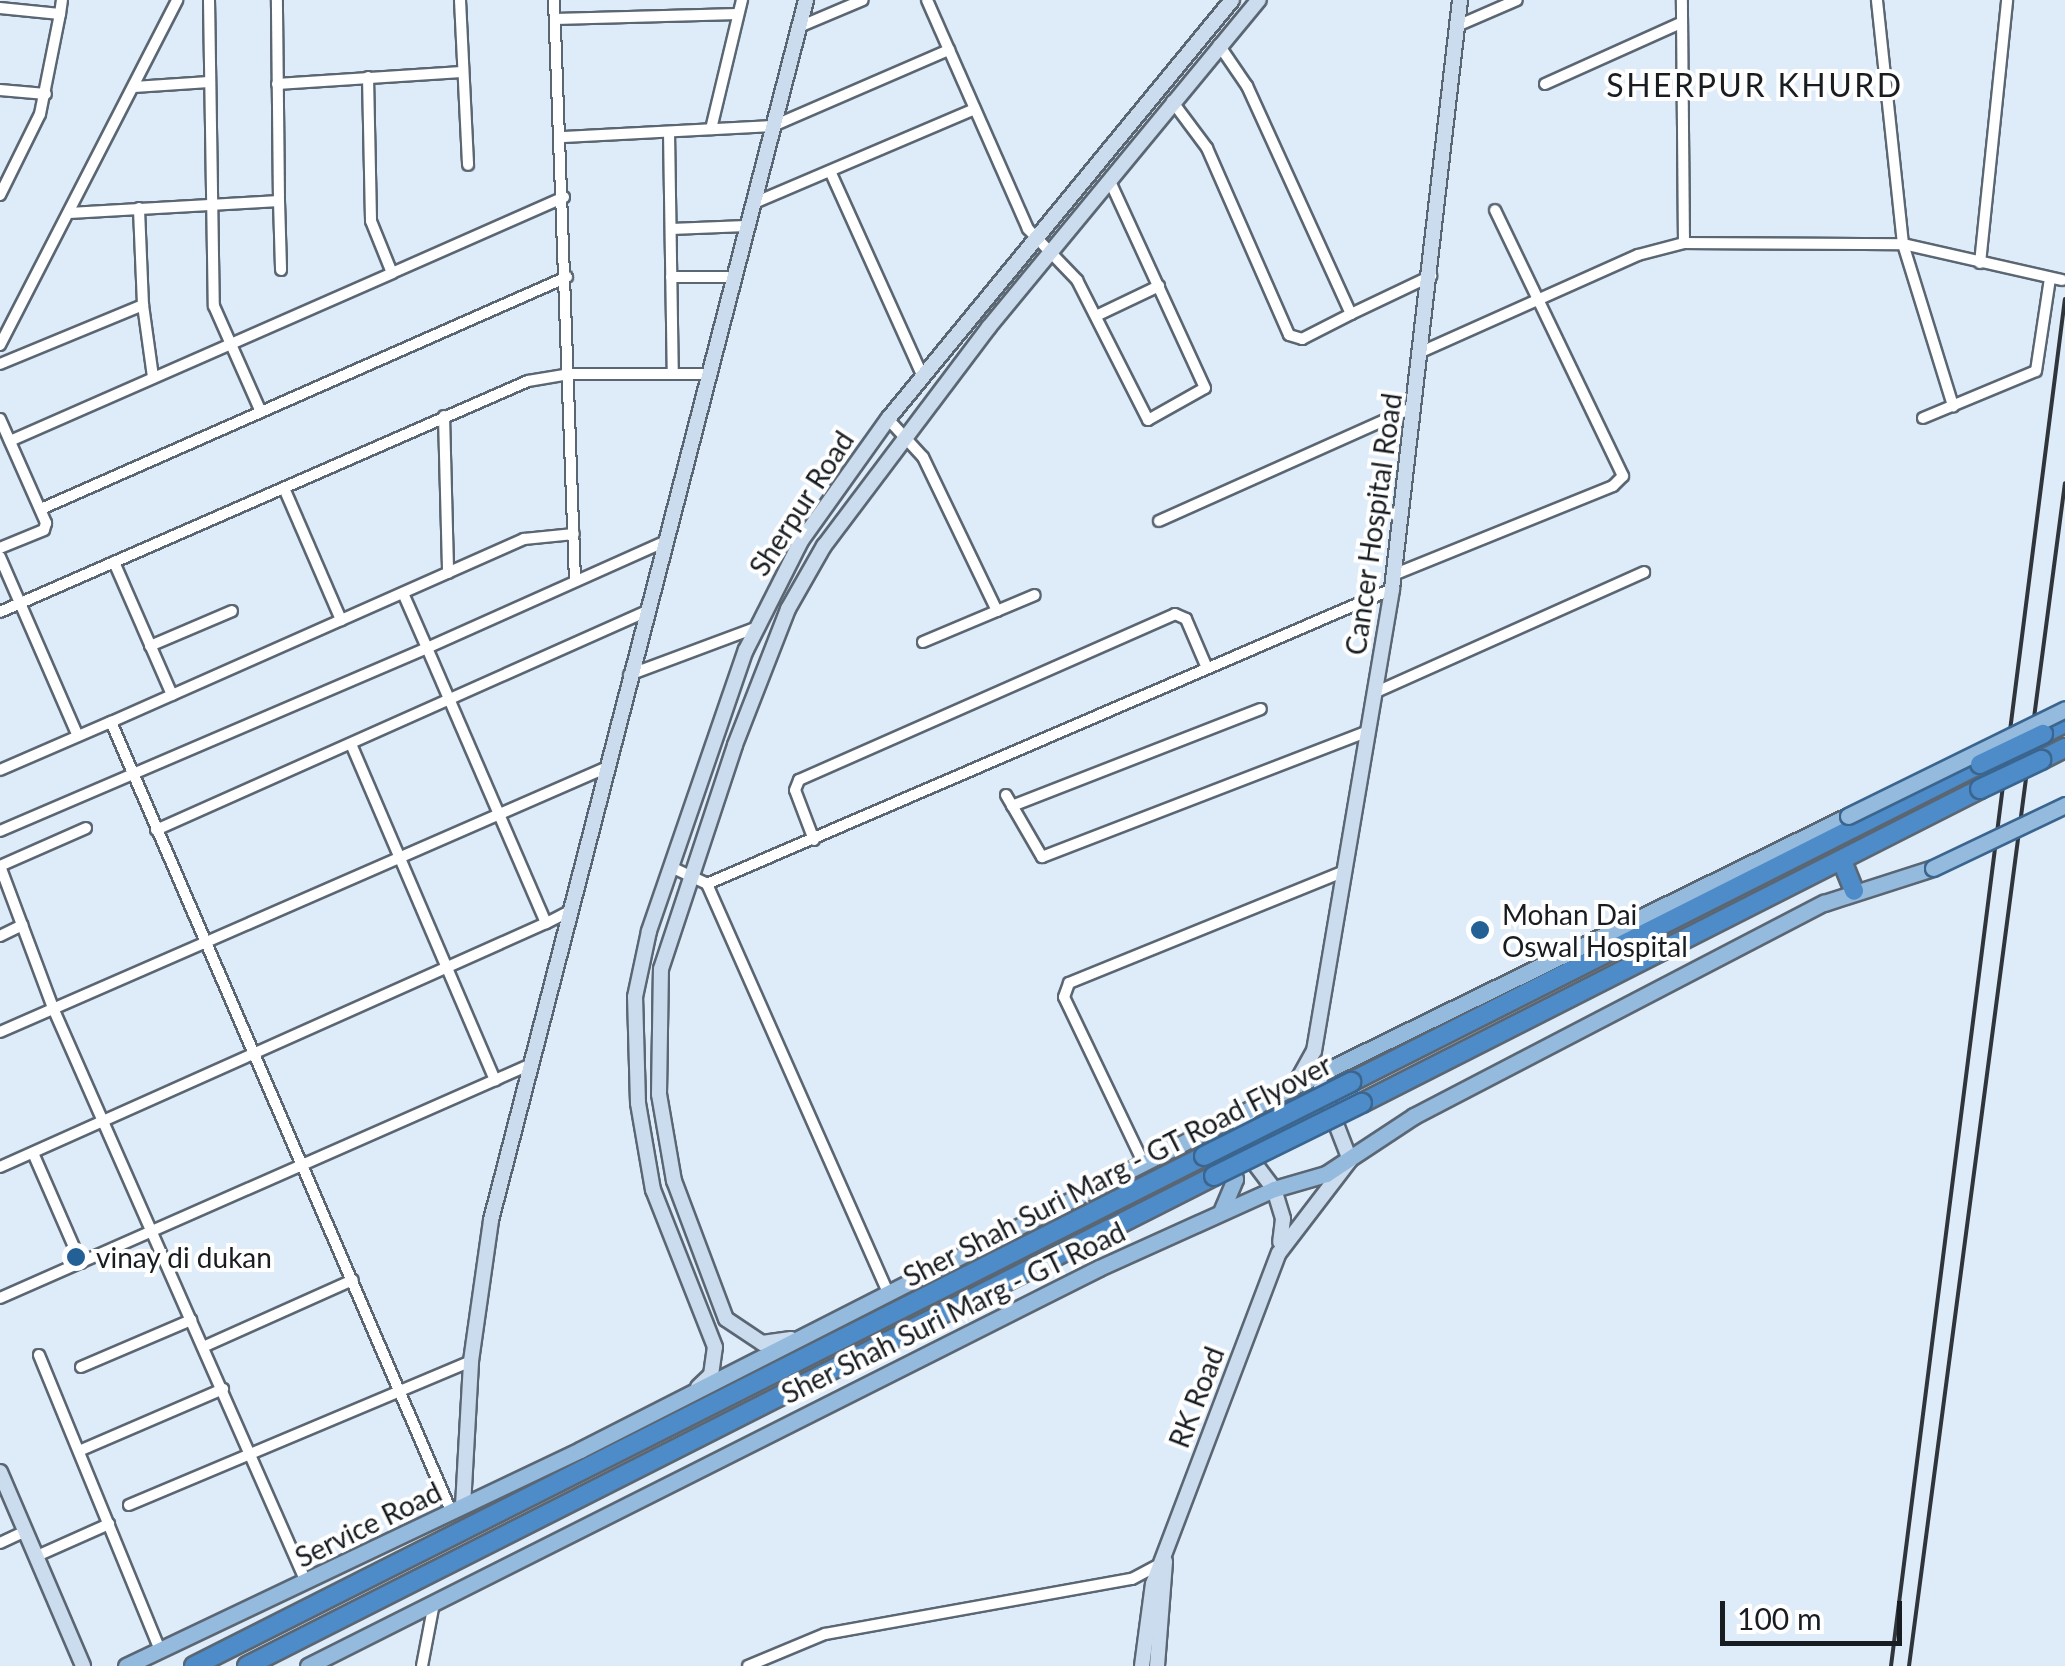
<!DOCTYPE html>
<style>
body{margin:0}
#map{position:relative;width:2065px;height:1666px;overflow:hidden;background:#deecfa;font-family:Lato,sans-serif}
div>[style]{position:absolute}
.roads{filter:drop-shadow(2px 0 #5b6673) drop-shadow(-2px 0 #5b6673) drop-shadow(0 2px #5b6673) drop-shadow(0 -2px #5b6673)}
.street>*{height:10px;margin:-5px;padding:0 5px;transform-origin:5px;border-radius:5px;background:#fff}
.secondary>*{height:14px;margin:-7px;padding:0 7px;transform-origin:7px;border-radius:7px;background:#cadcee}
.primary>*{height:15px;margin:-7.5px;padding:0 7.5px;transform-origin:7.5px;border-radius:7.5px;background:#94bade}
.highway>*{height:18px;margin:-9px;padding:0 9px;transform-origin:9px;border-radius:9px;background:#4d8cc8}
.rail>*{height:4px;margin:-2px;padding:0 2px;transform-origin:2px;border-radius:2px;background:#2f353b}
.bridges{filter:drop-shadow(2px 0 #3a658e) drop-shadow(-2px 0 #3a658e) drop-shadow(0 2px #3a658e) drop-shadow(0 -2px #3a658e)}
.primary-bridge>*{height:15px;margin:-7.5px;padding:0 7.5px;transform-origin:7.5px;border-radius:7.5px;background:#94bade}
.highway-bridge>*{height:18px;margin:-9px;padding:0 9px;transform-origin:9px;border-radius:9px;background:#4d8cc8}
.dots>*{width:28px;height:28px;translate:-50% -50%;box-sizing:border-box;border:5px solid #fff;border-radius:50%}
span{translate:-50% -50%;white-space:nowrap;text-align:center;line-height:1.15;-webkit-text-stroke:8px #fff;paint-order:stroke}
.street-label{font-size:28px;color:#181d22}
.poi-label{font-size:28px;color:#181d22}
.left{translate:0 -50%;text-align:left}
.quarter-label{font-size:32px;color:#181d22;letter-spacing:2.5px}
.scale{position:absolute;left:1720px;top:1601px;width:182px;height:45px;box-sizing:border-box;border:5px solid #181d22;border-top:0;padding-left:12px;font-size:30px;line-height:35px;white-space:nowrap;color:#181d22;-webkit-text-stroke:8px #fff;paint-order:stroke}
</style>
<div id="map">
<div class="roads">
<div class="street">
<div style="left:209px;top:0;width:306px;rotate:89.1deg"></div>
<div style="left:214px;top:306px;width:116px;rotate:66.1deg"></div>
<div style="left:460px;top:0;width:165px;rotate:87.2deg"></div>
<div style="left:554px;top:0;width:581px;rotate:87.93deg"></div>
<div style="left:927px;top:0;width:250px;rotate:66.2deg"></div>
<div style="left:1028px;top:229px;width:71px;rotate:46.1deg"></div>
<div style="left:1077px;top:280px;width:157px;rotate:63.1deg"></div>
<div style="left:1148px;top:420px;width:65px;rotate:-29.3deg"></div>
<div style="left:1205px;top:388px;width:228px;rotate:-114.7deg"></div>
<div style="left:0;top:8px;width:60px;rotate:5.7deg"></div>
<div style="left:60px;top:14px;width:14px;rotate:-82deg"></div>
<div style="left:555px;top:19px;width:183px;rotate:-1.6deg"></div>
<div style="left:1457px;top:26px;width:65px;rotate:-23.4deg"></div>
<div style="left:799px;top:27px;width:69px;rotate:-22.9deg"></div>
<div style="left:368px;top:77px;width:144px;rotate:88.8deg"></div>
<div style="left:371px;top:221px;width:56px;rotate:68deg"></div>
<div style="left:392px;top:273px;width:188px;rotate:-23.8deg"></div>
<div style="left:277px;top:84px;width:185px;rotate:-3.7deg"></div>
<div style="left:1545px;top:84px;width:149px;rotate:-24.2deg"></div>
<div style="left:134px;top:87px;width:75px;rotate:-3.8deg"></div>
<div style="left:0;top:90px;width:46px;rotate:5deg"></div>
<div style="left:1172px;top:101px;width:59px;rotate:53.3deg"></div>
<div style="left:1207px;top:148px;width:204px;rotate:66.3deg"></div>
<div style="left:1289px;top:335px;width:14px;rotate:17deg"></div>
<div style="left:1302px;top:339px;width:55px;rotate:-27deg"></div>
<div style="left:1351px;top:314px;width:251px;rotate:-114.5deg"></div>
<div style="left:1247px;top:86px;width:50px;rotate:-124.3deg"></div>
<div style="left:711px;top:129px;width:133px;rotate:-76.5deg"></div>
<div style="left:669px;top:132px;width:242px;rotate:89.1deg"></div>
<div style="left:564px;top:137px;width:209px;rotate:-3deg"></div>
<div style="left:773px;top:126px;width:192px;rotate:-23.4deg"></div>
<div style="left:830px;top:171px;width:224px;rotate:65.7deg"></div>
<div style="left:0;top:195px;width:90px;rotate:-63.7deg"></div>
<div style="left:40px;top:114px;width:102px;rotate:-78.7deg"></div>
<div style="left:279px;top:201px;width:69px;rotate:88.3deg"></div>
<div style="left:752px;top:204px;width:242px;rotate:-23.1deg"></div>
<div style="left:70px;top:213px;width:209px;rotate:-3.3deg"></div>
<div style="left:279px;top:201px;width:201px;rotate:-90.6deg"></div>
<div style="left:671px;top:229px;width:75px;rotate:-2.3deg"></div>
<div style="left:1684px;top:243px;width:219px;rotate:0.3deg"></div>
<div style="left:1903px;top:244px;width:245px;rotate:-96.1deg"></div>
<div style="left:1903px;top:244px;width:170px;rotate:72.8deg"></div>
<div style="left:1903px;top:244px;width:163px;rotate:12.8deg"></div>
<div style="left:1980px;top:263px;width:264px;rotate:-84.1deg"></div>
<div style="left:671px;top:277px;width:62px"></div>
<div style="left:143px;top:305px;width:73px;rotate:82.1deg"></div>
<div style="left:1351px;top:314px;width:89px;rotate:-25.4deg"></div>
<div style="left:1096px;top:316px;width:70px;rotate:-25.5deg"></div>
<div style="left:0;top:345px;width:388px;rotate:-62.8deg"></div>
<div style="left:1421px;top:352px;width:238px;rotate:-24.1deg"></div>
<div style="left:1638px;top:255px;width:48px;rotate:-14.6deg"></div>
<div style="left:1684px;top:243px;width:243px;rotate:-90.5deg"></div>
<div style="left:0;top:364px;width:155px;rotate:-22.4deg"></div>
<div style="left:143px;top:305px;width:97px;rotate:-92.4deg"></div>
<div style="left:444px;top:416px;width:157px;rotate:88.5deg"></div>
<div style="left:1923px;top:418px;width:122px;rotate:-22.6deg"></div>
<div style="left:2036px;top:371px;width:94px;rotate:-81.4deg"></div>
<div style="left:0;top:419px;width:114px;rotate:66.1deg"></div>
<div style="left:46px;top:523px;width:7px;rotate:106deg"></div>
<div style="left:44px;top:530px;width:48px;rotate:157.8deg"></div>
<div style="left:888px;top:419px;width:52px;rotate:47.4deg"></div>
<div style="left:923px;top:457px;width:171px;rotate:64.3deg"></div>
<div style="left:10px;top:441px;width:417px;rotate:-23.7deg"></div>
<div style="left:284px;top:488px;width:144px;rotate:66.6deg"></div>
<div style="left:41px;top:509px;width:575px;rotate:-23.8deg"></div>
<div style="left:1159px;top:521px;width:279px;rotate:-24.1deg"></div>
<div style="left:0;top:557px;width:195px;rotate:66.5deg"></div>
<div style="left:114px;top:562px;width:145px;rotate:66.4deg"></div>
<div style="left:1393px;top:575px;width:237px;rotate:-22deg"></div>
<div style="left:1613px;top:486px;width:14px;rotate:-45deg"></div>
<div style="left:1623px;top:476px;width:295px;rotate:-115.7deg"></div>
<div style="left:0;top:612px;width:576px;rotate:-23.63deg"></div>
<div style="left:528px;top:381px;width:43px;rotate:-9.5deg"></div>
<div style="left:570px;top:374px;width:136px"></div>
<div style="left:923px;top:642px;width:121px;rotate:-22.8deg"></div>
<div style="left:150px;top:646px;width:89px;rotate:-23.1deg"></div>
<div style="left:629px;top:675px;width:134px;rotate:-20.5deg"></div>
<div style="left:1374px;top:693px;width:296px;rotate:-24.1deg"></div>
<div style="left:111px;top:722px;width:452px;rotate:-23.9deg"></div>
<div style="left:524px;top:539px;width:50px;rotate:-5.7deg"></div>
<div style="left:351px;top:744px;width:366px;rotate:66.8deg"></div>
<div style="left:0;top:770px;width:121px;rotate:-23.4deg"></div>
<div style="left:111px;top:722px;width:859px;rotate:66.69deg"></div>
<div style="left:1006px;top:795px;width:72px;rotate:59.9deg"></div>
<div style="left:1042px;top:857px;width:350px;rotate:-21.1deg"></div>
<div style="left:1012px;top:806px;width:267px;rotate:-21.3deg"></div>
<div style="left:156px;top:830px;width:535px;rotate:-24.03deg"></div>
<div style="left:0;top:831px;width:465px;rotate:-23.2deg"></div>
<div style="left:427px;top:648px;width:60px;rotate:-113.6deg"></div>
<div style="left:814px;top:840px;width:53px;rotate:-110.8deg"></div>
<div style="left:795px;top:790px;width:11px;rotate:-68deg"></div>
<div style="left:799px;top:780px;width:411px;rotate:-23.8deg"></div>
<div style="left:1175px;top:614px;width:12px;rotate:24deg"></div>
<div style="left:1186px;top:619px;width:53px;rotate:66.8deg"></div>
<div style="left:0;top:866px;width:152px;rotate:69.5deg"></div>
<div style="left:53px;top:1008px;width:627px;rotate:66.21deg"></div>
<div style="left:0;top:866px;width:94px;rotate:-23.8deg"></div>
<div style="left:671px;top:867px;width:40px;rotate:25deg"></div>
<div style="left:707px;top:884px;width:447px;rotate:66.1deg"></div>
<div style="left:707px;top:884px;width:746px;rotate:-23.3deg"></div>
<div style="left:568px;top:912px;width:25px;rotate:153deg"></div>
<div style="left:546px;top:923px;width:300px;rotate:-113.4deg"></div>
<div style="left:427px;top:648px;width:260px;rotate:-24.1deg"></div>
<div style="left:0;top:936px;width:25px;rotate:-26deg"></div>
<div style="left:0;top:1032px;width:660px;rotate:-23.57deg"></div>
<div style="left:33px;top:1153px;width:120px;rotate:66.4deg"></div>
<div style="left:1144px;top:1164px;width:185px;rotate:-115.6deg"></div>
<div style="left:1064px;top:997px;width:15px;rotate:-70deg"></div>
<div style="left:1069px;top:983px;width:298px;rotate:-22.1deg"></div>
<div style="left:0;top:1167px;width:598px;rotate:-24.08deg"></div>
<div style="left:0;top:1298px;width:578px;rotate:-23.77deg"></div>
<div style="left:203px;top:1347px;width:164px;rotate:-24.1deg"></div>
<div style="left:39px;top:1355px;width:319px;rotate:67.7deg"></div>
<div style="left:81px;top:1367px;width:120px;rotate:-23.1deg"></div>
<div style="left:79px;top:1451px;width:157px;rotate:-23.3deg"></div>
<div style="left:129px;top:1505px;width:371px;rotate:-22.8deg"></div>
<div style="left:0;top:1543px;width:29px;rotate:-25deg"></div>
<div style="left:37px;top:1556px;width:79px;rotate:-24deg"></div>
<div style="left:422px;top:1666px;width:64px;rotate:-79.2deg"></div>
<div style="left:748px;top:1666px;width:83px;rotate:-22.6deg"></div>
<div style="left:825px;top:1634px;width:312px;rotate:-10.2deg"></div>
<div style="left:1132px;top:1579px;width:34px;rotate:-28deg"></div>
</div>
<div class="secondary">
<div style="left:1295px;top:1085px;width:39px;rotate:-61deg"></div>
<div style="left:1314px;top:1051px;width:469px;rotate:-80.4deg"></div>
<div style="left:1392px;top:589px;width:593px;rotate:-83.41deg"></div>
<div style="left:1253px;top:1108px;width:19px;rotate:129deg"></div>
<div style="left:1241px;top:1123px;width:21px;rotate:93deg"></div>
<div style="left:1240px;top:1144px;width:56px;rotate:52.9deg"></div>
<div style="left:1274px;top:1189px;width:31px;rotate:73deg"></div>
<div style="left:1283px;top:1219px;width:23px;rotate:97deg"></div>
<div style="left:791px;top:1339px;width:29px;rotate:172deg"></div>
<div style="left:762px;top:1343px;width:43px;rotate:-146.3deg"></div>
<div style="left:726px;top:1319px;width:147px;rotate:-110.6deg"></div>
<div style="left:674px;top:1181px;width:88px;rotate:-99.8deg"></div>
<div style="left:659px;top:1094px;width:125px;rotate:-89.1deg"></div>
<div style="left:661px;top:969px;width:236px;rotate:-71.7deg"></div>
<div style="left:735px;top:745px;width:146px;rotate:-68.7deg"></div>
<div style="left:788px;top:609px;width:73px;rotate:-60.3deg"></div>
<div style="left:824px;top:546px;width:274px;rotate:-53deg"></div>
<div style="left:989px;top:327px;width:424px;rotate:-50.5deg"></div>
<div style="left:698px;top:1387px;width:18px;rotate:-43deg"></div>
<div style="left:711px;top:1375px;width:28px;rotate:-82deg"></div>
<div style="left:715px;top:1347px;width:169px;rotate:-111.5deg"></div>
<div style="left:653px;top:1190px;width:88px;rotate:-99.8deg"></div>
<div style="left:638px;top:1103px;width:106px;rotate:-91.6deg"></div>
<div style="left:635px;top:997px;width:67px;rotate:-78deg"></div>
<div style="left:649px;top:931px;width:297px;rotate:-71deg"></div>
<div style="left:746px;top:650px;width:122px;rotate:-63.2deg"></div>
<div style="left:801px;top:541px;width:150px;rotate:-54.5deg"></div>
<div style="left:888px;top:419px;width:542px;rotate:-50.61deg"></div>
<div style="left:0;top:1472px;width:211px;rotate:66.8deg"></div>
<div style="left:463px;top:1506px;width:145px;rotate:-86.8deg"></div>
<div style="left:471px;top:1361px;width:142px;rotate:-81.9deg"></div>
<div style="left:491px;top:1220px;width:1260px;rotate:-75.52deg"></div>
<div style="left:1142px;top:1666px;width:83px;rotate:-82.4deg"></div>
<div style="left:1153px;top:1584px;width:354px;rotate:-69.2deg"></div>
<div style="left:1279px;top:1253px;width:117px;rotate:-52.6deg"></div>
<div style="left:1350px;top:1160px;width:100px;rotate:-111.2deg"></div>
<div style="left:1157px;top:1666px;width:105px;rotate:-85.6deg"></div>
</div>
<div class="primary">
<div style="left:1215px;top:1143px;width:18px;rotate:45deg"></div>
<div style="left:1228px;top:1156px;width:24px;rotate:73deg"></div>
<div style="left:1235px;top:1179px;width:34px;rotate:113deg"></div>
<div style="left:126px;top:1666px;width:503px;rotate:-25.44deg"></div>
<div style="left:580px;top:1450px;width:798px;rotate:-26.98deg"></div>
<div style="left:1291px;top:1088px;width:620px;rotate:-26.03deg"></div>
<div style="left:308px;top:1666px;width:885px;rotate:-26.71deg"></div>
<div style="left:1099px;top:1268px;width:192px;rotate:-24.3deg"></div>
<div style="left:1274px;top:1189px;width:54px;rotate:-16.1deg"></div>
<div style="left:1326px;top:1174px;width:105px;rotate:-33.4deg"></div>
<div style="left:1414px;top:1116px;width:462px;rotate:-27.5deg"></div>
<div style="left:1824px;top:903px;width:114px;rotate:-17.8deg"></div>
</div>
<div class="highway">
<div style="left:2043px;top:734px;width:25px;rotate:-27deg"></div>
<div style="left:2041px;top:760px;width:27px;rotate:-27deg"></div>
<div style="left:1842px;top:861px;width:32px;rotate:68deg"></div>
<div style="left:1351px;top:1082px;width:705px;rotate:-26.82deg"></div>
<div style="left:1362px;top:1103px;width:693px;rotate:-26.93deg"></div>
<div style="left:194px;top:1666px;width:1131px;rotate:-26.79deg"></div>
<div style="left:247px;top:1666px;width:1084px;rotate:-26.87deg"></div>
</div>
</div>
<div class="rail">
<div style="left:1891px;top:1666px;width:1378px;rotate:-82.75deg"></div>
<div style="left:1909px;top:1666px;width:1193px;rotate:-82.49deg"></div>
</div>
<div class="bridges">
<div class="primary-bridge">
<div style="left:1848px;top:816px;width:242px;rotate:-26.2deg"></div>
<div style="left:1933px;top:868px;width:146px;rotate:-25.5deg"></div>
</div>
<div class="highway-bridge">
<div style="left:1980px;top:764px;width:70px;rotate:-25.5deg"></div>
<div style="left:1980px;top:789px;width:68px;rotate:-25.4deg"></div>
<div style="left:1204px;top:1156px;width:165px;rotate:-26.7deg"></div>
<div style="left:1214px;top:1176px;width:165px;rotate:-26.3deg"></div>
</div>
</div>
<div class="dots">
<div style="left:1480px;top:930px;background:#226096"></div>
<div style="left:76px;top:1257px;background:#226096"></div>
</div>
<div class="street-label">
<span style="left:801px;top:503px;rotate:-57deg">Sherpur Road</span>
<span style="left:1373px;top:524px;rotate:-82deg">Cancer Hospital Road</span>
<span style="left:1117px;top:1170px;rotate:-27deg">Sher Shah Suri Marg - GT Road Flyover</span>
<span style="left:953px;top:1312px;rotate:-26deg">Sher Shah Suri Marg - GT Road</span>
<span style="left:1196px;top:1397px;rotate:-69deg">RK Road</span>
<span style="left:368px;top:1524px;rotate:-26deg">Service Road</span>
</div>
<div class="poi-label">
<span class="left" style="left:1502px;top:930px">Mohan Dai<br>Oswal Hospital</span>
<span class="left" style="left:96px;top:1257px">vinay di dukan</span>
</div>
<div class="quarter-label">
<span style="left:1755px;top:85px">SHERPUR KHURD</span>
</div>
<div class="scale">100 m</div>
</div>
